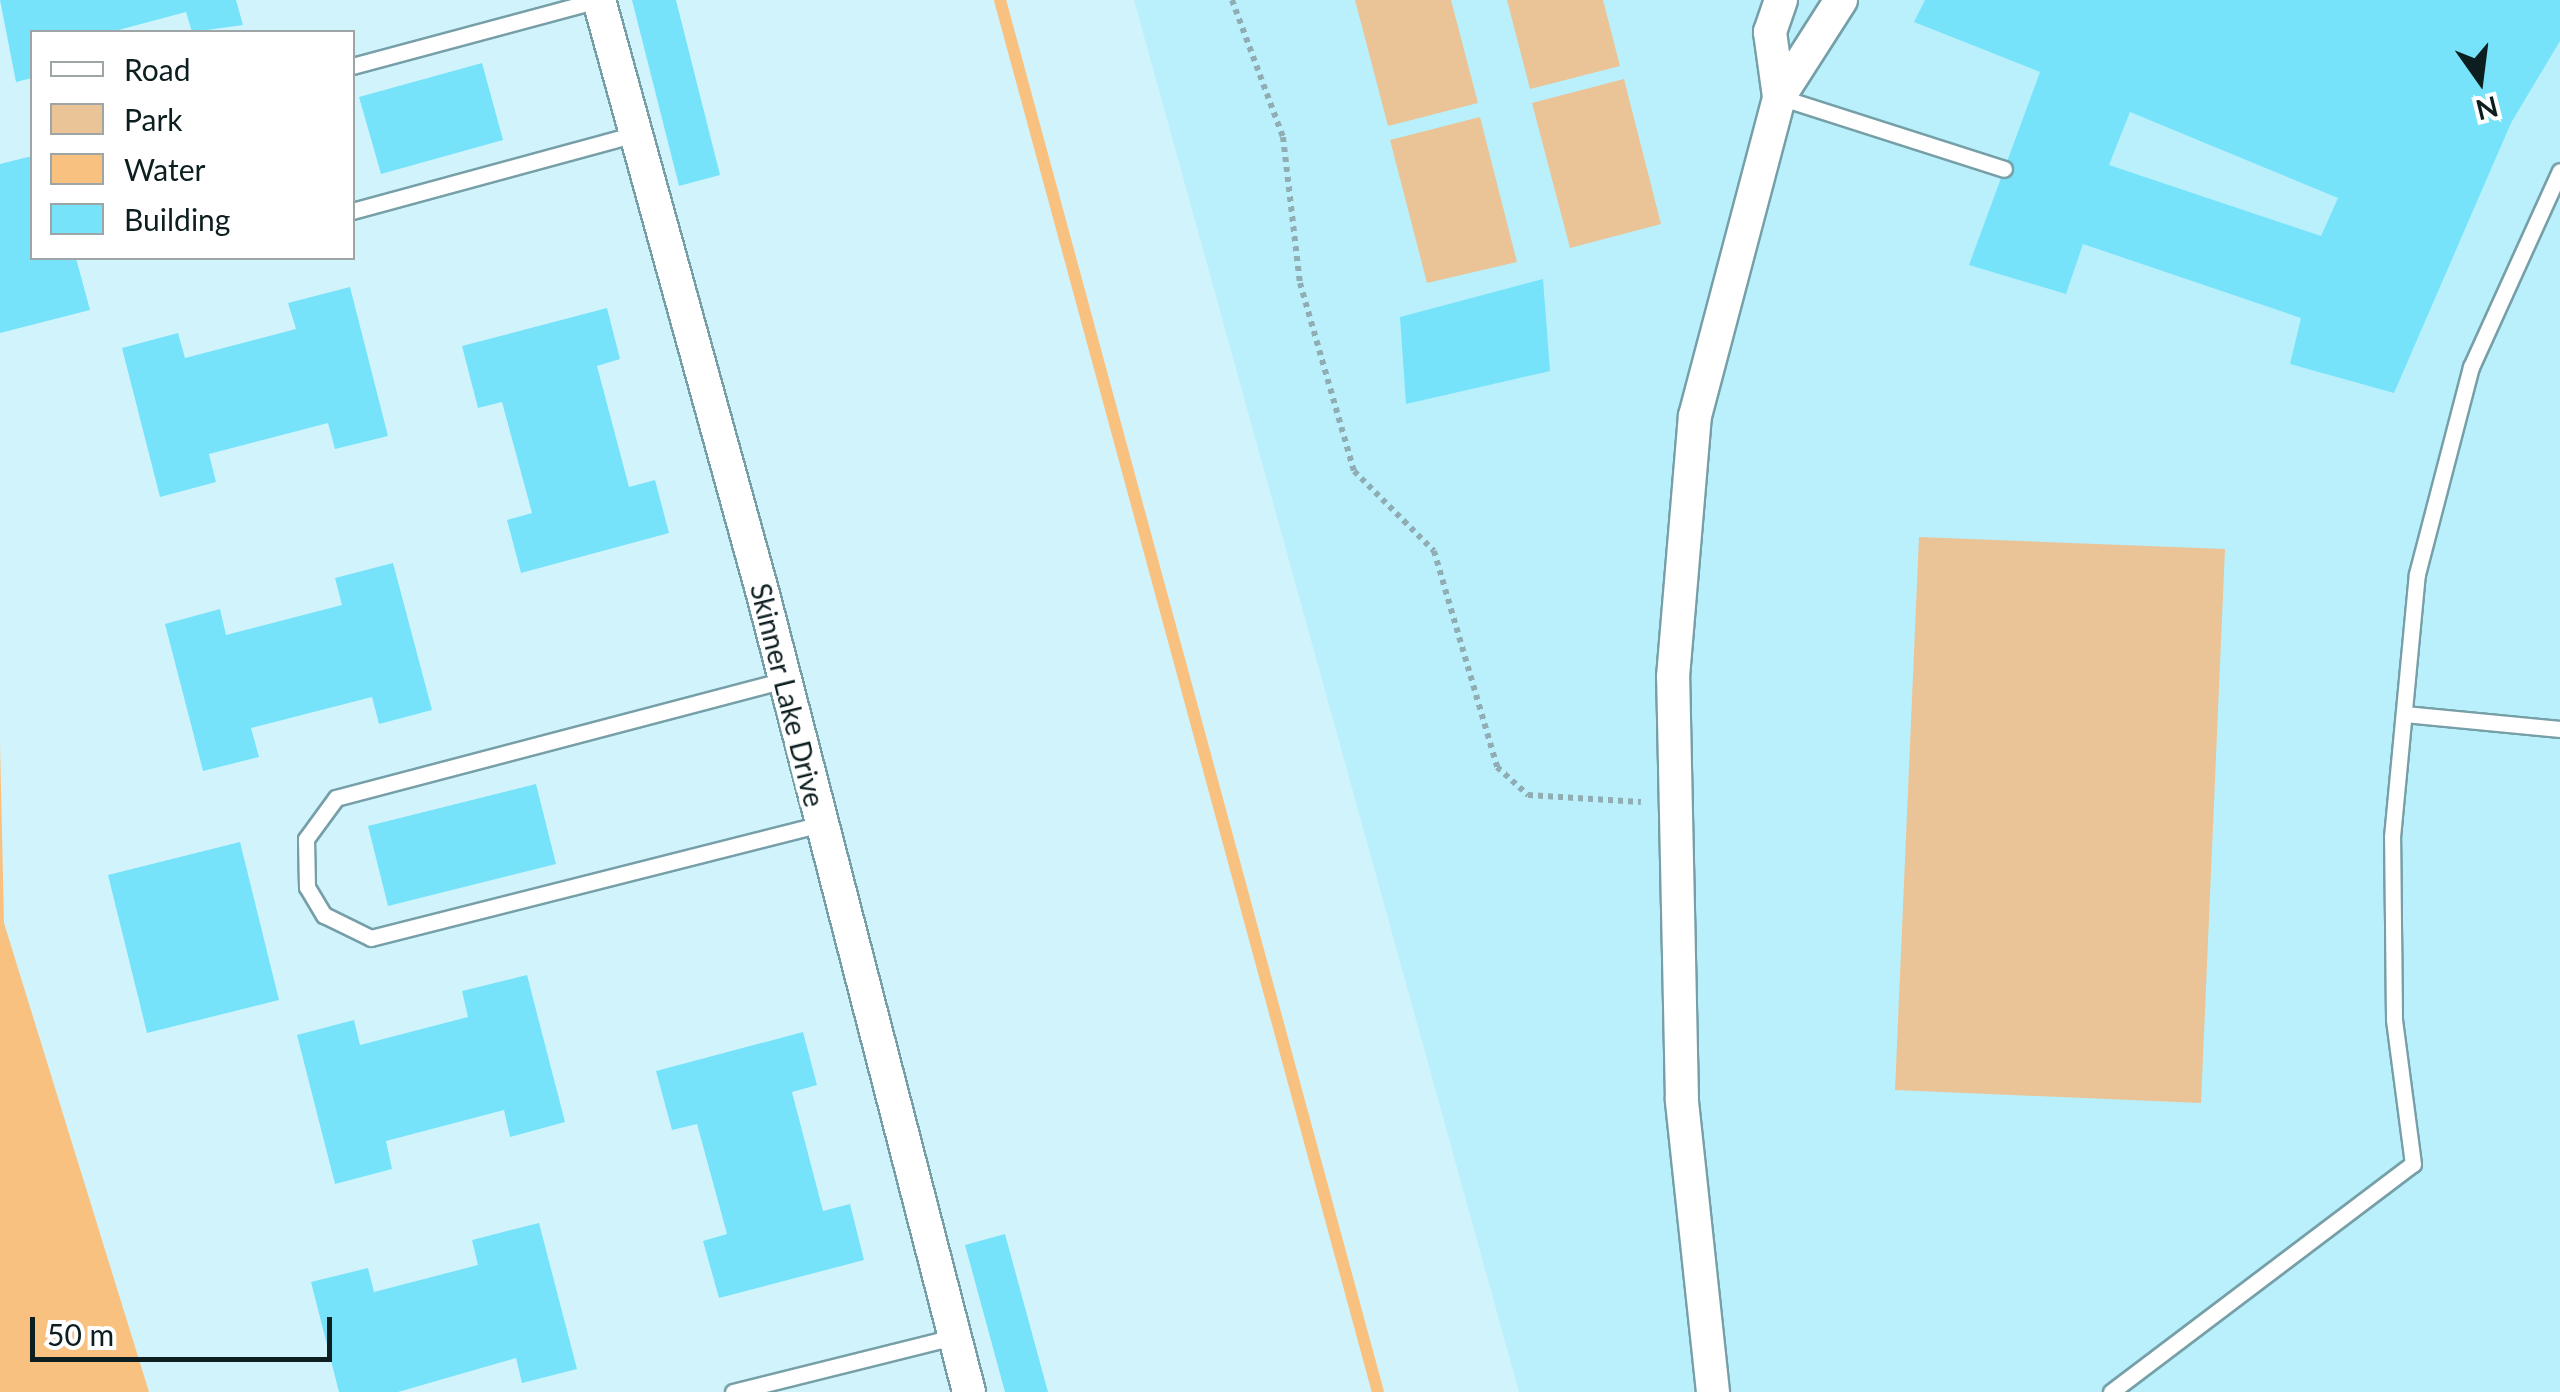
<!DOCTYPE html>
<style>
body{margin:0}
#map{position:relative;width:2560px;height:1392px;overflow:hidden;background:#d1f4fc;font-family:Lato,sans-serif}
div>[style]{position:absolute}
.built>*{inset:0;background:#baf0fc}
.green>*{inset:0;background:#eac397}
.water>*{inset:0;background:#f9c180}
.stream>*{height:12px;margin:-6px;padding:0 6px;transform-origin:6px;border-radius:6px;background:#f9c180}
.building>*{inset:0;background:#77e3fa}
.path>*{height:6px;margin-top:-3px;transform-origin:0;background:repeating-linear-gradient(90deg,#90adb3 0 5px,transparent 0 10px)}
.roads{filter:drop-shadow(2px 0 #769fa8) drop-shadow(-2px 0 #769fa8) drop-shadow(0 2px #769fa8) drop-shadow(0 -2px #769fa8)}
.lane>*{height:15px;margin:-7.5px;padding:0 7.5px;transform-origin:7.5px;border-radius:7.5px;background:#fff}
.street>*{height:32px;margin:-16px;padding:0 16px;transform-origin:16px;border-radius:16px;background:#fff}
span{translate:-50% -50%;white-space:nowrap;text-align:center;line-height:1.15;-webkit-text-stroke:8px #fff;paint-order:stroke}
.street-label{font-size:28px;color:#0d1e21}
.legend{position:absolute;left:30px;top:30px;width:325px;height:230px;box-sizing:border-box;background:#fff;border:2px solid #9ea5a6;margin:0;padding:12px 18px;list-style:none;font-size:30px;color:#0d1e21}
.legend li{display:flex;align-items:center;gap:20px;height:50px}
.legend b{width:50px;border:2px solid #9ea5a6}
.north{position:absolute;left:2430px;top:30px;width:100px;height:100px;-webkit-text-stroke:8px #fff;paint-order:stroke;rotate:166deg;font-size:28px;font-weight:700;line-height:40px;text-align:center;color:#0d1e21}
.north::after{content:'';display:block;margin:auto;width:35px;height:45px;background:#0d1e21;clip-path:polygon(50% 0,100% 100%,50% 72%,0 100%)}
.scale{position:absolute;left:30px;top:1317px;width:302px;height:45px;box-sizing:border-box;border:5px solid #0d1e21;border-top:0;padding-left:12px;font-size:30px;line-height:35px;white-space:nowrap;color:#0d1e21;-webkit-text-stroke:8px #fff;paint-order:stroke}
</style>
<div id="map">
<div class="built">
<div style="clip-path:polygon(1134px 0,2560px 0,2560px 1392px,1519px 1392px)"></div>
</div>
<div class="green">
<div style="clip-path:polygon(1355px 0,1451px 0,1478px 103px,1388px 126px)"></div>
<div style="clip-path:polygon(1507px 0,1603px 0,1620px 66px,1530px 89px)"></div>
<div style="clip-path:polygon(1624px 79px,1661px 224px,1570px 248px,1532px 103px)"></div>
<div style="clip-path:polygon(1480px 117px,1517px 262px,1427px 283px,1390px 140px)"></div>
<div style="clip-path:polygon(1919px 537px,2225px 549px,2201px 1103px,1895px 1090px)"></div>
</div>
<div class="water">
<div style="clip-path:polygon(0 742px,4px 923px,149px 1392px,0 1392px)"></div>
</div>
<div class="stream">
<div style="left:1000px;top:0;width:1442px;rotate:74.81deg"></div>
</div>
<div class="building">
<div style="clip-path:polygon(0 0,236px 0,243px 25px,192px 32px,186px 12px,111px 32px,32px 32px,32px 78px,16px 82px)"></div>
<div style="clip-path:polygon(632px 0,676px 0,720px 175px,679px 186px)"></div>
<div style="clip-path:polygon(evenodd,1925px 0,2560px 0,2560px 41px,2511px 123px,2394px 393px,2290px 364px,2301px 318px,2083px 244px,2066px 294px,1969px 265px,2040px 72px,1914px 22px,1925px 0,2130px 112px,2338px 198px,2321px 236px,2109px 165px,2130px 112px)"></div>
<div style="clip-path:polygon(482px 63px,503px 140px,381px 174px,359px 97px)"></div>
<div style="clip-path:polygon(32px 156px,32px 258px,76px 258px,90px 310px,0 333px,0 164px)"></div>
<div style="clip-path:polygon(1543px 279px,1550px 371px,1406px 404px,1400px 317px)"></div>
<div style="clip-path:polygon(350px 287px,388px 436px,335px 449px,328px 423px,209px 454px,216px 482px,160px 497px,122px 348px,178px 333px,185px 358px,296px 329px,288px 303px)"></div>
<div style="clip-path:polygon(607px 308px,620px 359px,597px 366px,629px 487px,655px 480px,669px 533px,521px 573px,507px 520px,532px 513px,502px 402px,478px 408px,462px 346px)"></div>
<div style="clip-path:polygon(393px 563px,432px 710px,379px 724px,372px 697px,251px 728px,259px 757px,203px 771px,165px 624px,220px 609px,226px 635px,342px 605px,335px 578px)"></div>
<div style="clip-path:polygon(536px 784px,556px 864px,388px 906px,368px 826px)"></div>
<div style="clip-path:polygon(240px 842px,279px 1000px,147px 1033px,108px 875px)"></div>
<div style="clip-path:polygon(527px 975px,565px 1122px,510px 1137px,504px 1110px,386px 1141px,392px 1169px,335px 1184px,297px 1035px,354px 1020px,360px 1045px,468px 1017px,462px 991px)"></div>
<div style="clip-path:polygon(803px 1032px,817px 1085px,792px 1092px,823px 1211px,850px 1204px,864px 1260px,719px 1298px,703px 1241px,727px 1234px,697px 1124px,672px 1130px,656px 1071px)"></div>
<div style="clip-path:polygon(539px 1223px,577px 1369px,522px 1383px,516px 1358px,398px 1392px,339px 1392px,311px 1282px,368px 1268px,374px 1292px,478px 1265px,472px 1240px)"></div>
<div style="clip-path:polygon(1005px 1234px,1048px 1392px,1005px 1392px,965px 1245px)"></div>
</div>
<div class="path">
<div style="left:1232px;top:0;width:146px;rotate:69.6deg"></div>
<div style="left:1283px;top:137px;width:147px;rotate:83.4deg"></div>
<div style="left:1300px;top:283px;width:196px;rotate:74deg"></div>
<div style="left:1354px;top:471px;width:113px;rotate:45deg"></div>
<div style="left:1434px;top:551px;width:225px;rotate:73.7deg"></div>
<div style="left:1497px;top:767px;width:42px;rotate:42.1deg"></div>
<div style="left:1528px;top:795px;width:113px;rotate:3.5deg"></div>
</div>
<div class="roads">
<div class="lane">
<div style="left:352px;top:66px;width:255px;rotate:-15deg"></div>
<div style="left:1779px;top:97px;width:236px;rotate:17.7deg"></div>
<div style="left:352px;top:211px;width:294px;rotate:-15.2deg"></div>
<div style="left:785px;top:680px;width:464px;rotate:165.3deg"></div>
<div style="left:336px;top:798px;width:51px;rotate:126.2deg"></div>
<div style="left:306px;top:839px;width:48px;rotate:88.8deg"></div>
<div style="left:307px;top:887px;width:33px;rotate:59deg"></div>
<div style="left:324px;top:915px;width:52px;rotate:26.1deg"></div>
<div style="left:371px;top:938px;width:464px;rotate:-14.2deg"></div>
<div style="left:2404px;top:714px;width:157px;rotate:5.5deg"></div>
<div style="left:733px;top:1392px;width:228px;rotate:-14deg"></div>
<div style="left:2111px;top:1392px;width:378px;rotate:-37.1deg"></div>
<div style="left:2413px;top:1164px;width:146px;rotate:-97.5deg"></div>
<div style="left:2394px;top:1019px;width:182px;rotate:-90.6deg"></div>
<div style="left:2392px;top:837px;width:264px;rotate:-84.6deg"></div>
<div style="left:2417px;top:574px;width:214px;rotate:-75.4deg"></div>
<div style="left:2471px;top:367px;width:215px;rotate:-65.6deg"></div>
</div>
<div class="street">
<div style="left:599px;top:0;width:620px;rotate:74.57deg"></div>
<div style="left:764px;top:598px;width:820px;rotate:75.52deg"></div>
<div style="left:1781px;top:0;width:34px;rotate:109deg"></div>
<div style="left:1770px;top:32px;width:66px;rotate:82.1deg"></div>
<div style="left:1779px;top:97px;width:115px;rotate:-57.4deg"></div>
<div style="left:1713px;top:1392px;width:294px;rotate:-96.1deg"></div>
<div style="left:1682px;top:1100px;width:423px;rotate:-91.2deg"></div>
<div style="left:1673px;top:677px;width:262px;rotate:-85.2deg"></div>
<div style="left:1695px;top:416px;width:330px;rotate:-75.2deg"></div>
</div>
</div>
<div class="street-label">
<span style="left:788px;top:695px;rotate:76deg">Skinner Lake Drive</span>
</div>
<ul class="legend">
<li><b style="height:12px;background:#fff"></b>Road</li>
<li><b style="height:28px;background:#eac397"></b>Park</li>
<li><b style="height:28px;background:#f9c180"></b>Water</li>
<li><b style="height:28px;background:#77e3fa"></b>Building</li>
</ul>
<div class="north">N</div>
<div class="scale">50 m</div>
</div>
